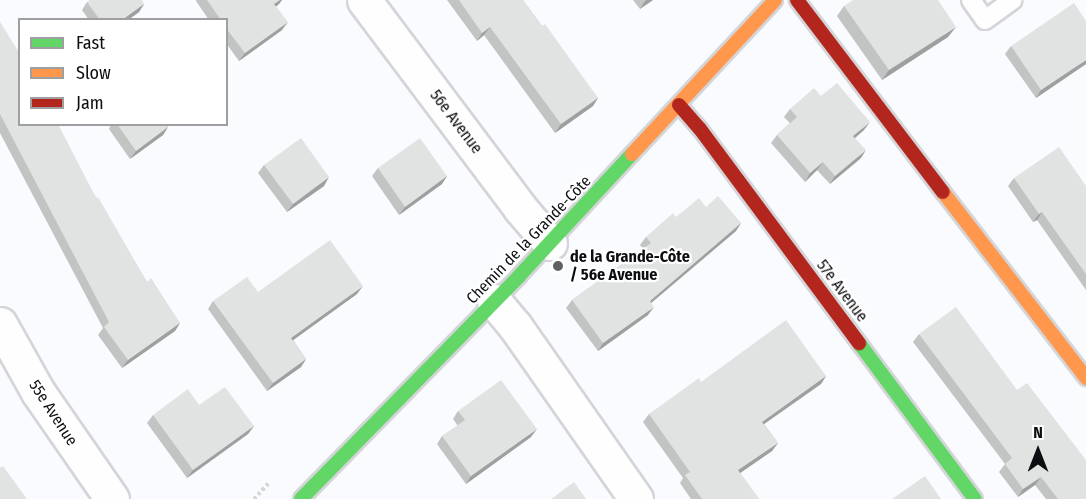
<!DOCTYPE html>
<meta charset="utf-8">
<style>
body{margin:0}
#map{position:relative;width:1086px;height:499px;overflow:hidden;background:#f9fbfe;font-family:"Fira Sans Condensed",sans-serif}
div>[style]{position:absolute}
.path>*{height:4px;margin-top:-2px;transform-origin:0;background:repeating-linear-gradient(90deg,#d4d4d4 0 3px,transparent 0 6px)}
.roads{filter:drop-shadow(2px 0 #d4d5d8) drop-shadow(-2px 0 #d4d5d8) drop-shadow(0 2px #d4d5d8) drop-shadow(0 -2px #d4d5d8)}
.lane>*{height:18px;margin:-9px;padding:0 9px;transform-origin:9px;border-radius:9px;background:#fefeff}
.street>*{height:33px;margin:-16.5px;padding:0 16.5px;transform-origin:16.5px;border-radius:16.5px;background:#fefeff}
.fast>*{height:14px;margin:-7px;padding:0 7px;transform-origin:7px;border-radius:7px;background:#63d668}
.slow>*{height:14px;margin:-7px;padding:0 7px;transform-origin:7px;border-radius:7px;background:#ff974d}
.jam>*{height:14px;margin:-7px;padding:0 7px;transform-origin:7px;border-radius:7px;background:#b3261e}
.wall>*{inset:0;background:#c2c3c3}
.shaded-wall>*{inset:0;background:#9e9f9f}
.building>*{inset:0;background:#e1e3e3}
.dots>*{width:16px;height:16px;translate:-50% -50%;box-sizing:border-box;border:3px solid #fff;border-radius:50%}
span{translate:-50% -50%;white-space:nowrap;text-align:center;line-height:1.15;-webkit-text-stroke:4.5px #fff;paint-order:stroke}
.street-label{font-size:16px;color:#0d0e11}
.poi-label{font-size:16px;color:#0d0e11;font-weight:700}
.left{translate:0 -50%;text-align:left}
.legend{position:absolute;left:18px;top:18px;width:210px;height:108px;box-sizing:border-box;background:#fff;border:2px solid #9e9fa0;margin:0;padding:8px 10px;list-style:none;font-size:18px;color:#0d0e11}
.legend li{display:flex;align-items:center;gap:12px;height:30px}
.legend b{width:30px;border:2px solid #9e9fa0}
.north{position:absolute;left:1008px;top:421px;width:60px;height:60px;-webkit-text-stroke:4px #fff;paint-order:stroke;rotate:0deg;font-size:16px;font-weight:700;line-height:24px;text-align:center;color:#0d0e11}
.north::after{content:'';display:block;margin:auto;width:21px;height:27px;background:#0d0e11;clip-path:polygon(50% 0,100% 100%,50% 72%,0 100%)}
</style>
<div id="map">
<div class="path">
<div style="left:254px;top:499px;width:23px;rotate:-47deg"></div>
</div>
<div class="roads">
<div class="lane">
<div style="left:971px;top:0;width:24px;rotate:55deg"></div>
<div style="left:985px;top:20px;width:34px;rotate:-36deg"></div>
</div>
<div class="street">
<div style="left:364px;top:0;width:260px;rotate:53.1deg"></div>
<div style="left:520px;top:208px;width:46px;rotate:49.4deg"></div>
<div style="left:494px;top:301px;width:33px;rotate:50deg"></div>
<div style="left:515px;top:326px;width:211px;rotate:55deg"></div>
<div style="left:0;top:324px;width:78px;rotate:60.8deg"></div>
<div style="left:38px;top:392px;width:130px;rotate:55.3deg"></div>
</div>
<div class="fast">
<div style="left:859px;top:343px;width:194px;rotate:53.4deg"></div>
<div style="left:301px;top:499px;width:312px;rotate:-45.6deg"></div>
<div style="left:519px;top:276px;width:166px;rotate:-47.2deg"></div>
</div>
<div class="slow">
<div style="left:632px;top:154px;width:210px;rotate:-47.1deg"></div>
<div style="left:943px;top:192px;width:235px;rotate:52.4deg"></div>
</div>
<div class="jam">
<div style="left:797px;top:0;width:241px;rotate:52.8deg"></div>
<div style="left:679px;top:105px;width:32px;rotate:49deg"></div>
<div style="left:700px;top:129px;width:267px;rotate:53.4deg"></div>
</div>
</div>
<div class="wall">
<div style="clip-path:polygon(196px 0,282px 0,276px 7px,282px 30px,239px 61px,226px 43px,226px 20px,209px 20px,196px 1px)"></div>
<div style="clip-path:polygon(447px 0,523px 0,542px 26px,598px 98px,593px 106px,555px 133px,484px 35px,477px 41px)"></div>
<div style="clip-path:polygon(633px 0,653px 0,640px 9px)"></div>
<div style="clip-path:polygon(87px 2px,144px 4px,139px 12px,128px 20px,89px 20px,82px 10px)"></div>
<div style="clip-path:polygon(844px 6px,948px 37px,882px 80px,837px 16px)"></div>
<div style="clip-path:polygon(0 22px,96px 198px,147px 282px,180px 323px,175px 331px,122px 368px,98px 335px,103px 328px,0 133px)"></div>
<div style="clip-path:polygon(1011px 46px,1086px 64px,1036px 98px,1005px 54px)"></div>
<div style="clip-path:polygon(821px 96px,864px 130px,855px 138px,861px 158px,830px 184px,817px 170px,805px 182px,771px 143px,777px 135px,790px 123px,784px 117px,790px 109px)"></div>
<div style="clip-path:polygon(111px 124px,166px 124px,168px 127px,163px 135px,130px 159px,109px 129px)"></div>
<div style="clip-path:polygon(264px 165px,324px 186px,287px 212px,258px 173px)"></div>
<div style="clip-path:polygon(378px 168px,447px 176px,442px 184px,399px 215px,372px 176px)"></div>
<div style="clip-path:polygon(1014px 178px,1086px 186px,1086px 290px,1037px 220px,1033px 222px,1008px 186px)"></div>
<div style="clip-path:polygon(706px 207px,741px 223px,736px 231px,651px 303px,648px 315px,598px 351px,566px 308px,572px 300px,643px 249px,640px 245px,646px 237px,676px 217px)"></div>
<div style="clip-path:polygon(258px 292px,357px 294px,293px 340px,306px 359px,301px 367px,267px 391px,208px 309px,213px 301px)"></div>
<div style="clip-path:polygon(919px 334px,1086px 499px,1046px 499px,1035px 485px,1018px 497px,999px 472px,1005px 464px,913px 342px)"></div>
<div style="clip-path:polygon(826px 376px,821px 384px,764px 424px,778px 443px,772px 451px,740px 473px,759px 499px,691px 499px,680px 483px,683px 478px,643px 422px,649px 414px,701px 382px)"></div>
<div style="clip-path:polygon(199px 405px,254px 426px,248px 434px,187px 478px,147px 423px,153px 415px)"></div>
<div style="clip-path:polygon(458px 411px,531px 437px,466px 484px,437px 444px,442px 436px,458px 426px,453px 419px)"></div>
</div>
<div class="shaded-wall">
<div style="clip-path:polygon(280px 0,282px 0,279px 4px,269px 12px,274px 4px)"></div>
<div style="clip-path:polygon(647px 0,653px 0,640px 9px,645px 1px)"></div>
<div style="clip-path:polygon(144px 4px,139px 12px,128px 20px,122px 20px)"></div>
<div style="clip-path:polygon(288px 22px,282px 30px,239px 61px,245px 53px)"></div>
<div style="clip-path:polygon(490px 27px,484px 35px,477px 41px,482px 33px)"></div>
<div style="clip-path:polygon(956px 27px,948px 37px,882px 80px,889px 70px)"></div>
<div style="clip-path:polygon(1086px 60px,1086px 64px,1036px 98px,1041px 90px)"></div>
<div style="clip-path:polygon(598px 98px,593px 106px,555px 133px,561px 124px)"></div>
<div style="clip-path:polygon(870px 122px,864px 130px,848px 144px,853px 136px)"></div>
<div style="clip-path:polygon(168px 127px,163px 135px,130px 159px,136px 151px)"></div>
<div style="clip-path:polygon(866px 150px,861px 158px,830px 184px,835px 176px)"></div>
<div style="clip-path:polygon(823px 162px,817px 170px,805px 182px,810px 173px)"></div>
<div style="clip-path:polygon(447px 176px,442px 184px,399px 215px,405px 207px)"></div>
<div style="clip-path:polygon(329px 177px,324px 186px,287px 212px,293px 204px)"></div>
<div style="clip-path:polygon(1042px 212px,1037px 220px,1033px 222px,1039px 214px)"></div>
<div style="clip-path:polygon(741px 223px,736px 231px,644px 309px,650px 301px)"></div>
<div style="clip-path:polygon(363px 286px,357px 294px,285px 346px,291px 338px)"></div>
<div style="clip-path:polygon(654px 307px,648px 315px,598px 351px,603px 343px)"></div>
<div style="clip-path:polygon(180px 323px,175px 331px,122px 368px,128px 360px)"></div>
<div style="clip-path:polygon(306px 359px,301px 367px,267px 391px,273px 383px)"></div>
<div style="clip-path:polygon(826px 376px,821px 384px,757px 429px,762px 422px)"></div>
<div style="clip-path:polygon(254px 426px,248px 434px,187px 478px,193px 470px)"></div>
<div style="clip-path:polygon(537px 429px,531px 437px,466px 484px,471px 476px)"></div>
<div style="clip-path:polygon(778px 443px,772px 451px,733px 478px,738px 470px)"></div>
<div style="clip-path:polygon(1041px 477px,1035px 485px,1018px 497px,1023px 489px)"></div>
</div>
<div class="building">
<div style="clip-path:polygon(90px 0,142px 0,144px 4px,122px 20px,100px 20px,87px 2px)"></div>
<div style="clip-path:polygon(207px 0,280px 0,274px 4px,288px 22px,245px 53px,226px 28px,226px 20px,221px 20px)"></div>
<div style="clip-path:polygon(459px 0,523px 0,542px 26px,545px 24px,598px 98px,561px 124px,490px 27px,482px 33px)"></div>
<div style="clip-path:polygon(853px 0,938px 0,956px 27px,889px 70px,844px 6px)"></div>
<div style="clip-path:polygon(1074px 3px,1086px 21px,1086px 60px,1041px 90px,1011px 46px)"></div>
<div style="clip-path:polygon(0 22px,20px 54px,20px 124px,58px 124px,96px 198px,98px 197px,147px 282px,151px 278px,180px 323px,128px 360px,104px 327px,109px 322px,0 114px)"></div>
<div style="clip-path:polygon(837px 83px,870px 122px,853px 136px,866px 150px,835px 176px,823px 162px,810px 173px,777px 135px,797px 117px,790px 109px,814px 88px,821px 96px)"></div>
<div style="clip-path:polygon(117px 124px,166px 124px,168px 127px,136px 151px)"></div>
<div style="clip-path:polygon(301px 138px,329px 177px,293px 204px,264px 165px)"></div>
<div style="clip-path:polygon(420px 138px,447px 176px,405px 207px,378px 168px)"></div>
<div style="clip-path:polygon(1059px 147px,1086px 186px,1086px 274px,1042px 212px,1039px 214px,1014px 178px)"></div>
<div style="clip-path:polygon(718px 196px,741px 223px,650px 301px,654px 307px,603px 343px,572px 300px,651px 243px,646px 237px,673px 213px,676px 217px,699px 198px,706px 207px)"></div>
<div style="clip-path:polygon(330px 240px,363px 286px,291px 338px,306px 359px,273px 383px,213px 301px,247px 277px,258px 292px)"></div>
<div style="clip-path:polygon(956px 307px,1017px 390px,1027px 383px,1086px 460px,1086px 499px,1058px 499px,1041px 477px,1023px 489px,1005px 464px,1012px 458px,919px 334px)"></div>
<div style="clip-path:polygon(786px 320px,826px 376px,762px 422px,778px 443px,738px 470px,759px 499px,702px 499px,685px 475px,690px 472px,649px 414px,699px 378px,701px 382px)"></div>
<div style="clip-path:polygon(501px 380px,537px 429px,471px 476px,442px 436px,465px 420px,458px 411px)"></div>
<div style="clip-path:polygon(225px 387px,254px 426px,193px 470px,153px 415px,188px 389px,199px 405px)"></div>
<div style="clip-path:polygon(3px 466px,27px 499px,0 499px,0 468px)"></div>
<div style="clip-path:polygon(925px 476px,941px 499px,892px 499px)"></div>
<div style="clip-path:polygon(574px 482px,586px 499px,551px 499px)"></div>
</div>
<div class="dots">
<div style="left:558px;top:266px;background:#606164"></div>
</div>
<div class="street-label">
<span style="left:456px;top:122px;rotate:53deg">56e Avenue</span>
<span style="left:529px;top:240px;rotate:-46deg">Chemin de la Grande-Côte</span>
<span style="left:842px;top:291px;rotate:53deg">57e Avenue</span>
<span style="left:53px;top:413px;rotate:57deg">55e Avenue</span>
</div>
<div class="poi-label">
<span class="left" style="left:570px;top:266px">de la Grande-Côte<br>/ 56e Avenue</span>
</div>
<ul class="legend">
<li><b style="height:8px;background:#63d668"></b>Fast</li>
<li><b style="height:8px;background:#ff974d"></b>Slow</li>
<li><b style="height:8px;background:#b3261e"></b>Jam</li>
</ul>
<div class="north">N</div>
</div>
